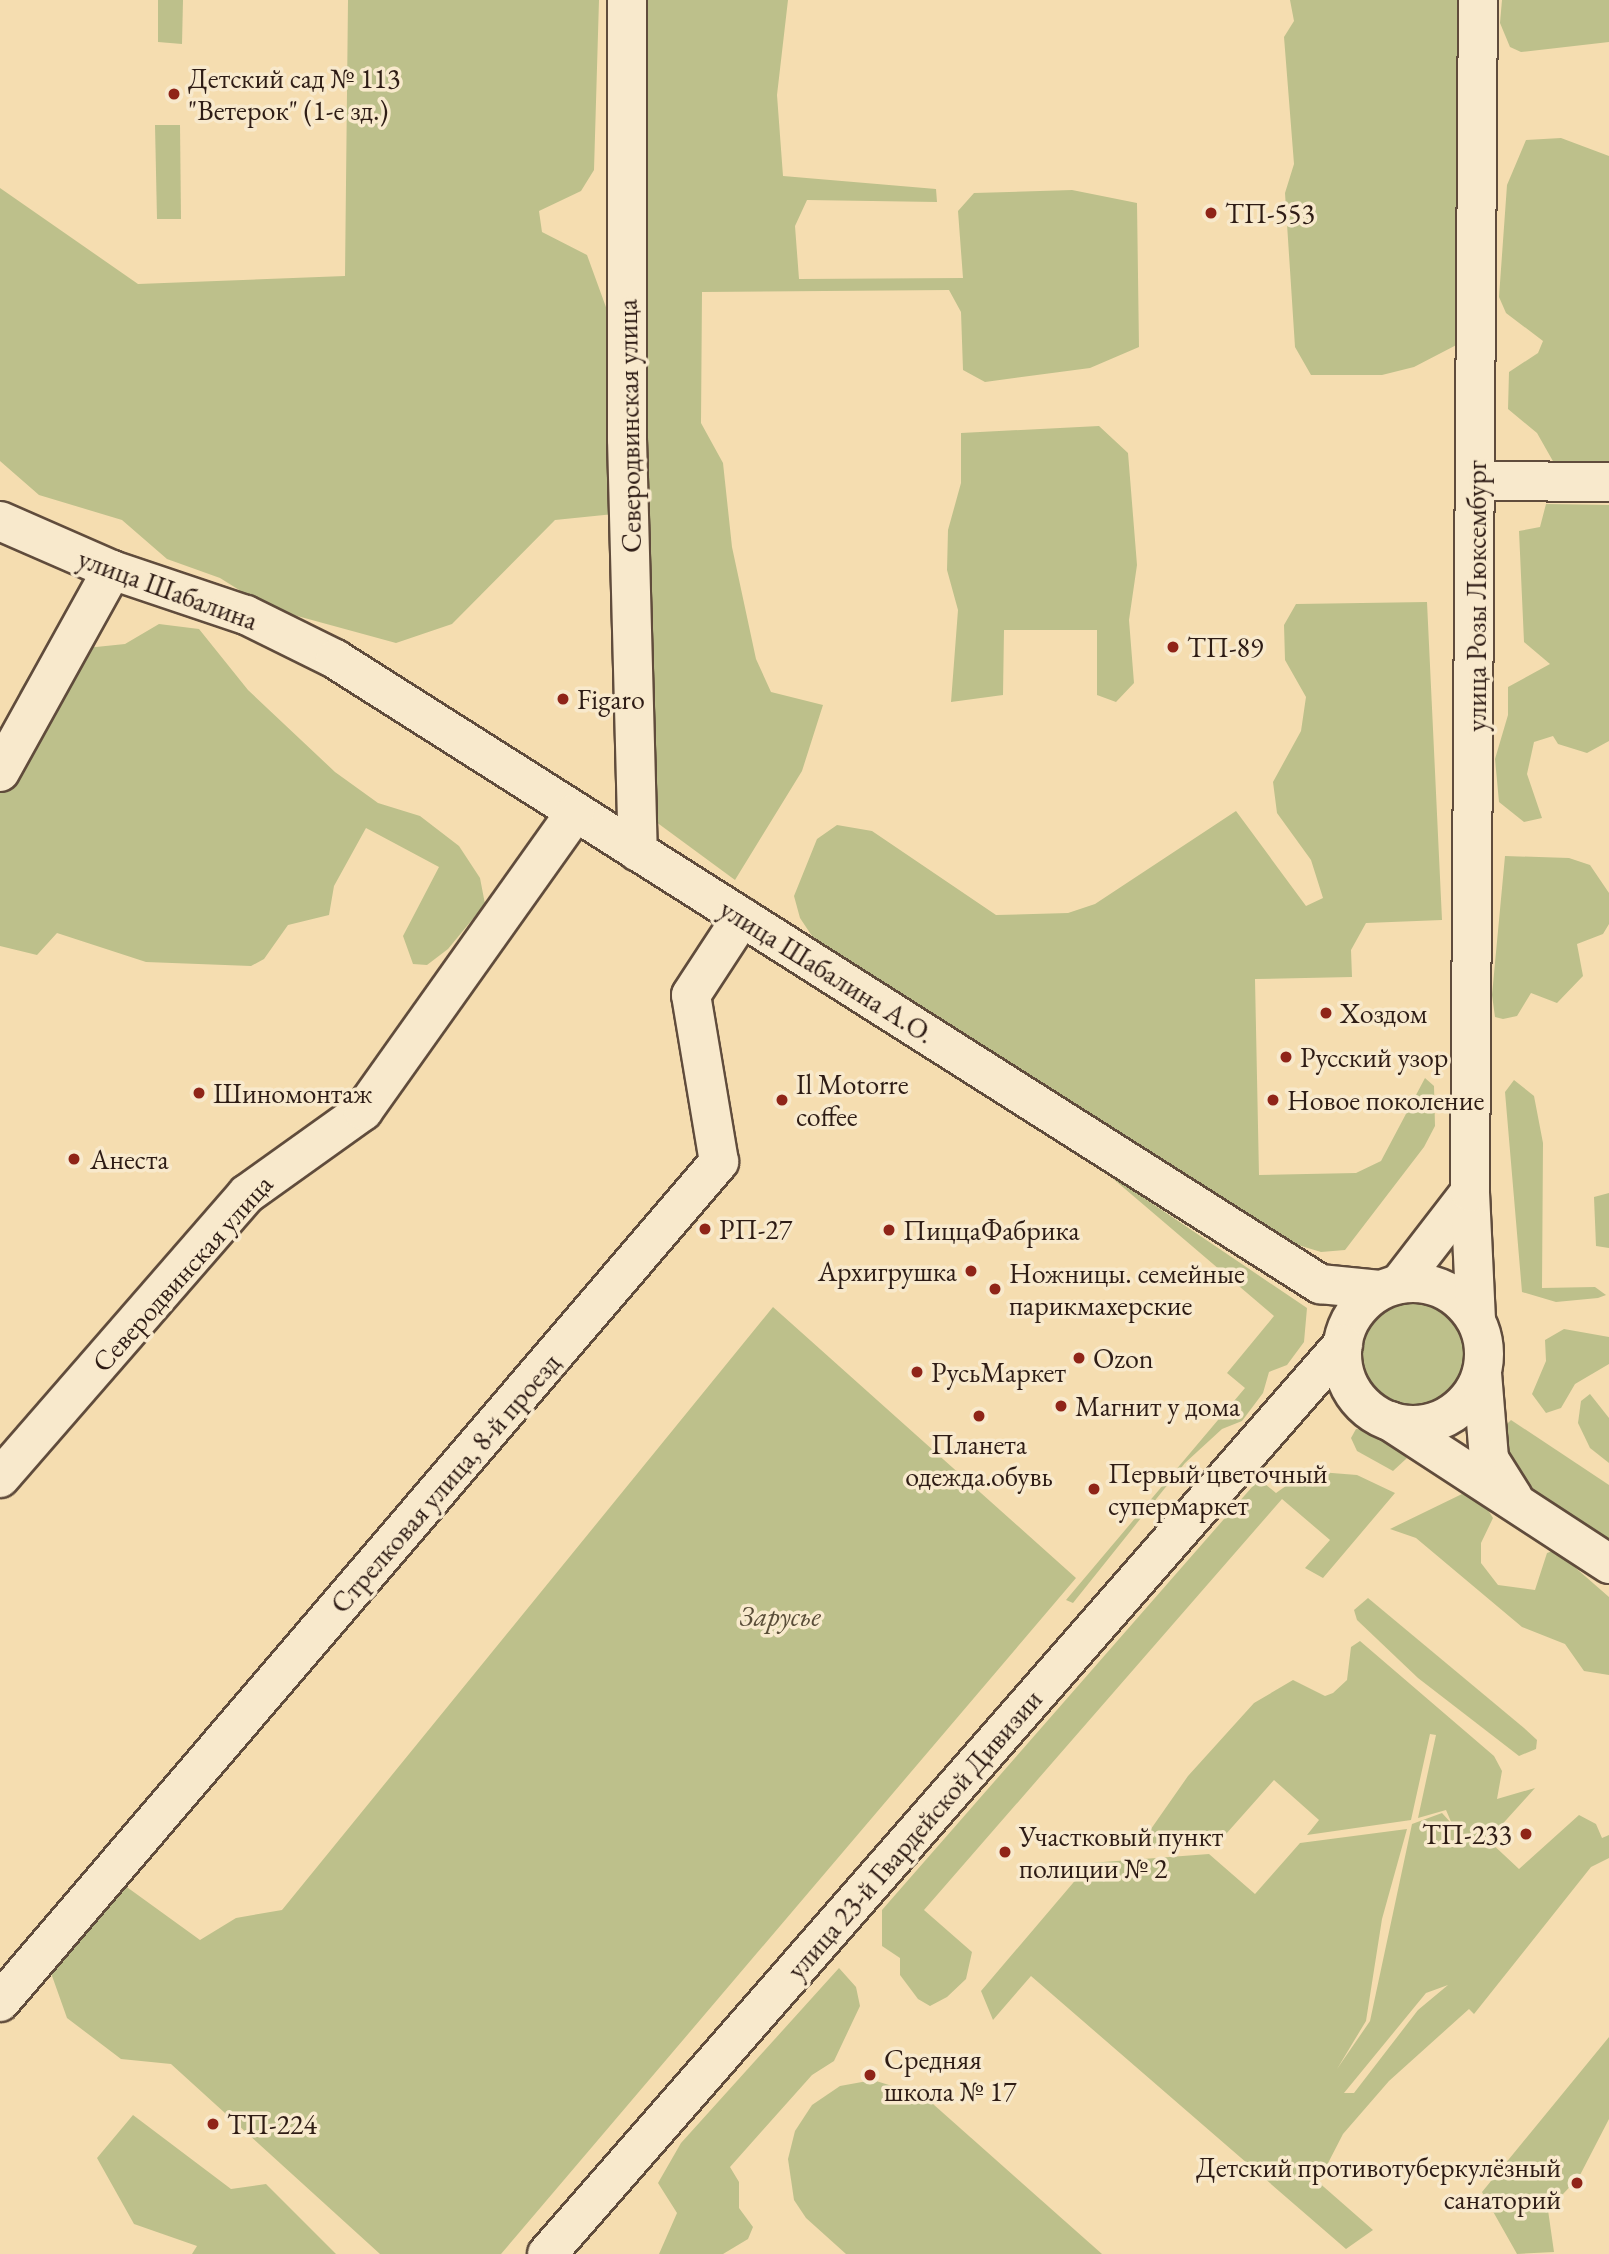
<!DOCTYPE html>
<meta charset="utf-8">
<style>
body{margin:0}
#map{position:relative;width:1609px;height:2254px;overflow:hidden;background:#f5ddb0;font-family:"EB Garamond",serif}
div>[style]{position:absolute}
.green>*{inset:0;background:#bdc08b}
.round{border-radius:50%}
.roads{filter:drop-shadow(2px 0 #604c3c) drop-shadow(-2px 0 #604c3c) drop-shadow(0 2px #604c3c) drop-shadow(0 -2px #604c3c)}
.minor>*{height:38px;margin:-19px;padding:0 19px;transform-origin:19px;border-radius:19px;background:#f8e9cc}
.minor>.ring{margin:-19px;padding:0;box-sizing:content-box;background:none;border:38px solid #f8e9cc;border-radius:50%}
.dots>*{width:19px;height:19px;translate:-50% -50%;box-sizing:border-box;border:4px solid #f8e9cc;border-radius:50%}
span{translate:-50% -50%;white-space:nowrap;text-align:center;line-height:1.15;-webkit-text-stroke:7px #f8e9cc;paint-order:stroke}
.poi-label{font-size:28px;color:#2e1c15}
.left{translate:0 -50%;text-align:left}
.right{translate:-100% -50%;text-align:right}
.street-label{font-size:28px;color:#2e1c15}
.park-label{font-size:28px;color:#594d38;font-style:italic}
</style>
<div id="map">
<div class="green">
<div style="clip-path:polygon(158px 0,183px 0,182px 44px,158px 42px)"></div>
<div style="clip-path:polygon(348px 0,599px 0,594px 170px,581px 191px,539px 211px,542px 232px,587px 255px,607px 310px,614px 514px,555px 520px,452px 624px,396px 643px,268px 608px,220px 578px,167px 559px,122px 520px,39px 495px,0 461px,0 188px,138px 284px,345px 276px)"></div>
<div style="clip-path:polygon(633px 0,788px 0,777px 95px,783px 176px,936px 189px,937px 202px,807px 200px,795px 226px,799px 279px,963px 278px,958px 211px,974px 193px,1072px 190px,1137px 203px,1139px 347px,1090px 368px,985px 382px,963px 370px,961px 312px,949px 290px,702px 292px,701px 423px,723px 463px,732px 547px,756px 659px,771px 692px,823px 705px,802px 771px,735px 880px,648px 816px)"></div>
<div style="clip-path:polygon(1290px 0,1465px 0,1466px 340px,1414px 367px,1382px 375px,1311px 375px,1295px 347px,1285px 193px,1294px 164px,1284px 37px,1294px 21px)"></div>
<div style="clip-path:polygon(1502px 0,1609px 0,1609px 42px,1521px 52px,1510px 47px,1500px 23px)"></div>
<div style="clip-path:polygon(155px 125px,180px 125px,181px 219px,157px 219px)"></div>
<div style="clip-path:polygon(1561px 138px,1609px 156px,1609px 465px,1554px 463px,1537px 433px,1508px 409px,1509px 372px,1538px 353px,1543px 341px,1506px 313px,1499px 297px,1507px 185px,1526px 140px)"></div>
<div style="clip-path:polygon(1099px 426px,1128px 453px,1137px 565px,1129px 620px,1134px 683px,1116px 702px,1097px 695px,1097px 630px,1004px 630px,1003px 695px,951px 702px,958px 610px,947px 570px,948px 530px,961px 483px,961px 433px)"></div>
<div style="clip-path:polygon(1546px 504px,1609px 505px,1609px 741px,1587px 753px,1558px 744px,1553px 736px,1534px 742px,1527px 774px,1542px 818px,1524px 822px,1499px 802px,1495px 759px,1508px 715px,1508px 687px,1550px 664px,1524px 642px,1519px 531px,1540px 527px)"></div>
<div style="clip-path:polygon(1427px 602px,1442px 920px,1366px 923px,1351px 950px,1352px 977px,1255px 979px,1259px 1175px,1356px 1173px,1381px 1161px,1425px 1078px,1434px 1086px,1435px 1126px,1424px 1147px,1345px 1250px,1321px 1252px,1275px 1238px,814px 939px,800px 918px,794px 896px,817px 839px,837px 825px,872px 831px,996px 915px,1068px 913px,1095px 904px,1236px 811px,1306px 906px,1323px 898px,1311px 860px,1277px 813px,1273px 782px,1301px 731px,1306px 697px,1285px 660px,1284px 625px,1296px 604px)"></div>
<div style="clip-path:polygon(62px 621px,70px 645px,96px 647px,125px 644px,159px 624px,199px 629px,248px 690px,335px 772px,378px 803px,420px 816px,459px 846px,480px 878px,485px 904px,448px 949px,427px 965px,413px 964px,403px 936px,439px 867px,366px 828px,334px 886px,329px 915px,288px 925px,264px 959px,251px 966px,146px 962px,57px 933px,37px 955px,0 946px,0 792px,30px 701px,19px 692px)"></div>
<div style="clip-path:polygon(1505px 856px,1569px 858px,1590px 865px,1609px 893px,1609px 924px,1603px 934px,1577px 944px,1583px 976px,1557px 1003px,1531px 993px,1517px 1016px,1503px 1019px,1495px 1017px,1492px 995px)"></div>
<div style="clip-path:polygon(1514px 1080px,1534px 1096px,1543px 1143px,1542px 1288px,1595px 1287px,1606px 1295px,1598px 1298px,1556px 1302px,1522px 1292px,1505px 1092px)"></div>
<div style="clip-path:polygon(1104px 1171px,1307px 1308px,1304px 1342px,1287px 1365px,1269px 1372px,1263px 1393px,1242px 1421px,1222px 1429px,1185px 1463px,1073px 1603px,1066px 1600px,1245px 1388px,1227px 1373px,1274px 1316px)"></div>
<div style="clip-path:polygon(1609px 1193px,1609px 1248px,1596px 1246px,1594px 1197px)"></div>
<div class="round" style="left:1362px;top:1300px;width:106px;height:106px"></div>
<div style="clip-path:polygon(773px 1307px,1076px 1578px,501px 2254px,380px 2254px,171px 2064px,121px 2059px,67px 2018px,51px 1973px,62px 1951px,124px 1885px,200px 1940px,236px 1918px,282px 1910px)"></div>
<div style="clip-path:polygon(1564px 1329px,1609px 1337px,1609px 1364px,1575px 1384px,1561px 1408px,1546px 1413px,1532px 1394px,1546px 1361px,1545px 1340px)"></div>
<div style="clip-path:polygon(1590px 1394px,1609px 1418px,1609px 1463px,1590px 1448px,1578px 1423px,1581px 1401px)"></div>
<div style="clip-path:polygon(1511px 1420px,1609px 1485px,1609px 1542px,1536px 1497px,1501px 1459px,1503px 1428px)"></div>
<div style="clip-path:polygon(1356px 1429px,1374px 1430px,1407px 1458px,1393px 1471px,1357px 1451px,1351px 1438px)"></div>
<div style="clip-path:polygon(1307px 1471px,1357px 1475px,1395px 1493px,1323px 1578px,1305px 1568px,1330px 1540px,1282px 1499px,924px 1910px,972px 1952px,966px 1979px,947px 1997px,930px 2006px,918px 1999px,900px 1975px,900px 1958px,882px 1946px,882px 1910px,1259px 1479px,1276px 1493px)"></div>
<div style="clip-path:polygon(1462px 1494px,1483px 1502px,1493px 1518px,1481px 1543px,1481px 1563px,1498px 1585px,1535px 1590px,1547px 1553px,1555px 1550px,1609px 1597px,1609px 1675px,1584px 1671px,1565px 1644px,1522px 1627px,1416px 1538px,1390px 1529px)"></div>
<div style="clip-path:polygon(1368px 1598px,1524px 1728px,1537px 1740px,1536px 1749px,1519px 1756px,1418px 1678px,1357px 1620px,1354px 1610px)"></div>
<div style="clip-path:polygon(evenodd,1360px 1641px,1494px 1756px,1502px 1771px,1497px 1799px,1535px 1788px,1488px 1840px,1519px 1869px,1579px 1815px,1596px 1824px,1602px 1838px,1609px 1835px,1609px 1858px,1591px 1867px,1474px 2014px,1469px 2009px,1389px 2081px,1343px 2134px,1326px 2167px,1308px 2173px,1373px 2230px,1346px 2249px,1031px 1976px,993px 2020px,981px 1991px,1090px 1863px,1209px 1854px,1255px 1894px,1300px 1843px,1407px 1829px,1382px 1919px,1366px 2021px,1337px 2069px,1370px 2021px,1412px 1824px,1442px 1813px,1452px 1824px,1446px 1810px,1418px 1818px,1436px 1735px,1430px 1734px,1411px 1820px,1307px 1835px,1319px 1820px,1274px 1780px,1218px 1843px,1137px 1849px,1188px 1776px,1254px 1703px,1293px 1680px,1325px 1696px,1333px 1693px,1347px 1680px,1351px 1647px,1360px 1641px,1448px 1985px,1418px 2010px,1354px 2093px,1344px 2093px,1426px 1993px,1448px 1985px)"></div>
<div style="clip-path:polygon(839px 1968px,856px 1987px,860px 2006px,834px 2061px,812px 2075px,730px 2167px,739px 2182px,739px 2208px,753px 2227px,748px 2239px,723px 2254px,659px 2254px,677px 2213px,658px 2183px,681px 2143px)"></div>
<div style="clip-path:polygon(1609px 2037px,1609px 2119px,1579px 2177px,1548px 2210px,1554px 2252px,1517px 2254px,1482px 2192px)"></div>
<div style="clip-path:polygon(873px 2080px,924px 2096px,1102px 2254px,846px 2254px,806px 2218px,794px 2200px,788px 2159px,795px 2131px,812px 2105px,840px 2086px)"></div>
<div style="clip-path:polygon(133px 2115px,231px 2189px,266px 2184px,336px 2254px,192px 2254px,197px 2246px,134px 2224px,97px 2158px)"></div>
</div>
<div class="roads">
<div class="minor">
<div style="left:627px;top:0;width:439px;rotate:90deg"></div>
<div style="left:627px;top:439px;width:413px;rotate:88.5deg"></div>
<div style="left:1476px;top:481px;width:133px;rotate:0.4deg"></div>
<div style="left:0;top:521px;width:122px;rotate:23.6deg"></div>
<div style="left:112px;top:570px;width:141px;rotate:18.6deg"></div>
<div style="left:246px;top:615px;width:99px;rotate:26.3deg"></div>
<div style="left:335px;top:659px;width:1167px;rotate:32.4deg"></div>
<div style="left:1320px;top:1284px;width:60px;rotate:5.7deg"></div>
<div style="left:0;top:772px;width:231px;rotate:-61deg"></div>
<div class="ring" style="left:1342px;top:1283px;width:104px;height:104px"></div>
<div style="left:1399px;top:1284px;width:116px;rotate:-52.3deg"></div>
<div style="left:1476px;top:1320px;width:128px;rotate:-92.7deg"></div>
<div style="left:1470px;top:1192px;width:1192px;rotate:-89.62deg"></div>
<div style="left:1482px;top:1373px;width:86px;rotate:85.3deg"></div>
<div style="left:1489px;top:1459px;width:45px;rotate:57.7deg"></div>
<div style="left:1390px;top:1421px;width:262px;rotate:33.1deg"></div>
<div style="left:0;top:1478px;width:376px;rotate:-49deg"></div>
<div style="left:247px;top:1194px;width:143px;rotate:-35.6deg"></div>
<div style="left:363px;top:1111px;width:366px;rotate:-54.6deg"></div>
<div style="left:0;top:2002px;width:1106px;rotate:-49.44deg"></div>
<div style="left:719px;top:1162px;width:169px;rotate:-99.5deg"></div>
<div style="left:691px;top:995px;width:93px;rotate:-56.8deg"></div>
<div style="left:547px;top:2254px;width:1209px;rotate:-48.82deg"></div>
</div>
</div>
<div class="dots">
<div style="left:174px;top:94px;background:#8f2418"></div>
<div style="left:1211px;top:213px;background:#8f2418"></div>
<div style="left:1173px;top:647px;background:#8f2418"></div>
<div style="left:563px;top:699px;background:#8f2418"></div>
<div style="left:1326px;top:1013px;background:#8f2418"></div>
<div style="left:1286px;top:1057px;background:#8f2418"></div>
<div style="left:199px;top:1093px;background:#8f2418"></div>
<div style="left:782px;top:1100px;background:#8f2418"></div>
<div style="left:1273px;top:1100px;background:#8f2418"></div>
<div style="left:74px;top:1159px;background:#8f2418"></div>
<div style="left:705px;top:1229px;background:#8f2418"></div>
<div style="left:889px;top:1230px;background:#8f2418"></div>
<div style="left:971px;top:1271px;background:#8f2418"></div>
<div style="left:995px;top:1289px;background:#8f2418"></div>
<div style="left:1079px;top:1358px;background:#8f2418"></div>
<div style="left:917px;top:1372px;background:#8f2418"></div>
<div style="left:1061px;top:1406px;background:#8f2418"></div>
<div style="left:979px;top:1416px;background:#8f2418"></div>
<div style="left:1094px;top:1489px;background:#8f2418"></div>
<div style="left:1526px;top:1834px;background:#8f2418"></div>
<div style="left:1005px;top:1852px;background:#8f2418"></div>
<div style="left:870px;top:2075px;background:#8f2418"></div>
<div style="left:213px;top:2124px;background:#8f2418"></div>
<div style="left:1577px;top:2183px;background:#8f2418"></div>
</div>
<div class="poi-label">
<span class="left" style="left:188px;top:94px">Детский сад № 113<br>"Ветерок" (1-е зд.)</span>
<span class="left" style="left:1225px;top:213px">ТП-553</span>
<span class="left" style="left:1187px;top:647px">ТП-89</span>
<span class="left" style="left:577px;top:699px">Figaro</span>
<span class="left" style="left:1340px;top:1013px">Хоздом</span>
<span class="left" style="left:1300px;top:1057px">Русский узор</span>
<span class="left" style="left:796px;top:1100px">Il Motorre<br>coffee</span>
<span class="left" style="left:213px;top:1093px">Шиномонтаж</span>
<span class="left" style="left:1287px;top:1100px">Новое поколение</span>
<span class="left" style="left:90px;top:1159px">Анеста</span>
<span class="left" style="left:719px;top:1229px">РП-27</span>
<span class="left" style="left:903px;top:1230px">ПиццаФабрика</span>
<span class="right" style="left:957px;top:1271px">Архигрушка</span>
<span class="left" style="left:1009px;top:1289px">Ножницы. семейные<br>парикмахерские</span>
<span class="left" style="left:1093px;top:1358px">Ozon</span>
<span class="left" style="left:931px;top:1372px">РусьМаркет</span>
<span class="left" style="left:1075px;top:1406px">Магнит у дома</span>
<span style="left:979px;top:1460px">Планета<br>одежда.обувь</span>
<span class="left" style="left:1108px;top:1489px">Первый цветочный<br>супермаркет</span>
<span class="right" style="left:1512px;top:1834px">ТП-233</span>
<span class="left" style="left:1019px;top:1852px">Участковый пункт<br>полиции № 2</span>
<span class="left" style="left:884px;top:2075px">Средняя<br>школа № 17</span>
<span class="left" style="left:227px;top:2124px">ТП-224</span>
<span class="right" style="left:1561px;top:2183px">Детский противотуберкулёзный<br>санаторий</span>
</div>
<div class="street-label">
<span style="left:629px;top:426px;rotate:-91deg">Северодвинская улица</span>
<span style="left:168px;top:589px;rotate:20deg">улица Шабалина</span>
<span style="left:1476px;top:596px;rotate:-90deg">улица Розы Люксембург</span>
<span style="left:827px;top:971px;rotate:32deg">улица Шабалина А.О.</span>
<span style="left:182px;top:1273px;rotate:-48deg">Северодвинская улица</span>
<span style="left:445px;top:1483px;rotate:-49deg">Стрелковая улица, 8-й проезд</span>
<span style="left:914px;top:1834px;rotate:-49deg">улица 23-й Гвардейской Дивизии</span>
</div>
<div class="park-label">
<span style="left:780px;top:1616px">Зарусье</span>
</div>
</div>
